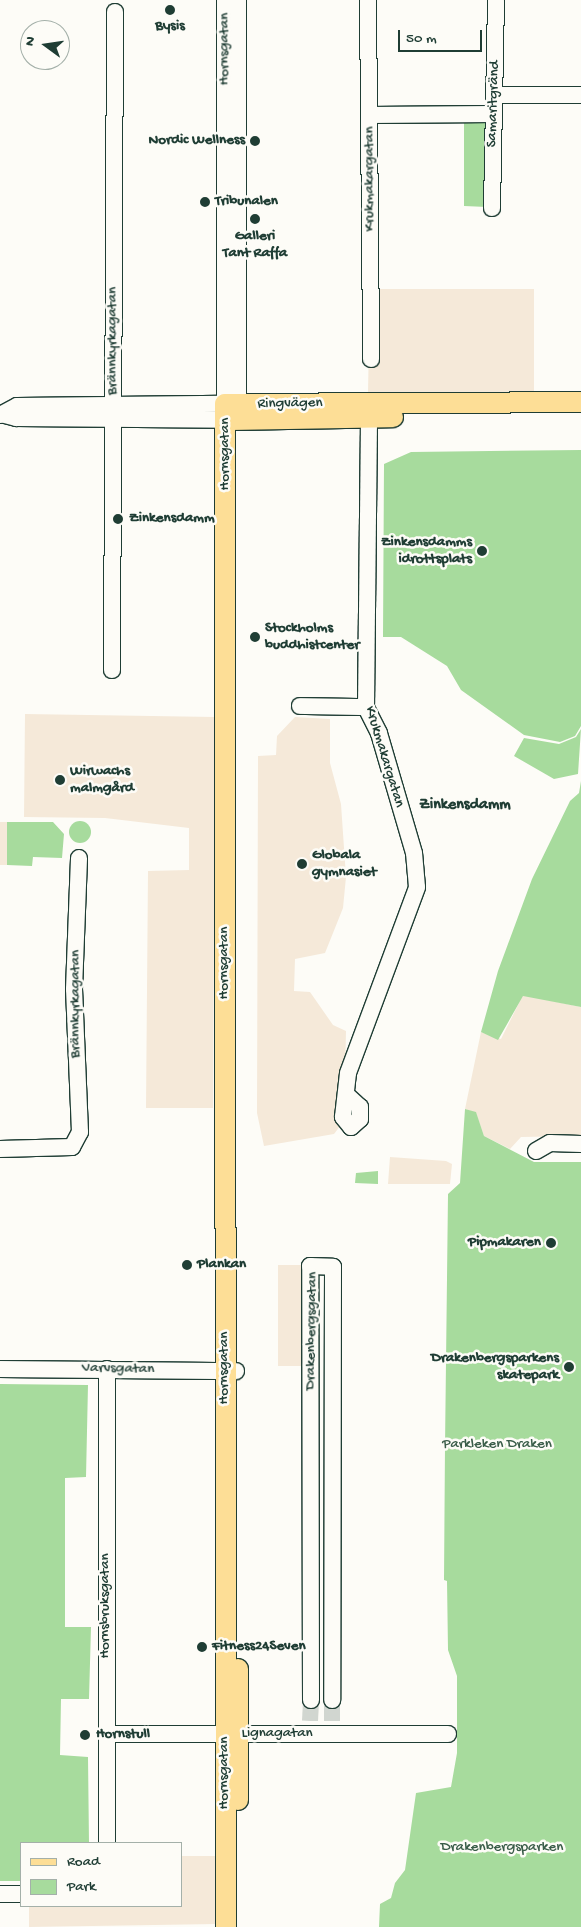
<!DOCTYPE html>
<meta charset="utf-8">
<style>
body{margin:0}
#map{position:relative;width:581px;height:1927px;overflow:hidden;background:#fdfcf7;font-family:"Gochi Hand",sans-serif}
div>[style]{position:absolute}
.built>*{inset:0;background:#f5e9d9}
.green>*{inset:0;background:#a7db9d}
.round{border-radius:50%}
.minor-tunnel>*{height:16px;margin-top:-8px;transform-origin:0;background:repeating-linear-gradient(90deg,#d1d6d0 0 16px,transparent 0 24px)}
.roads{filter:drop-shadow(1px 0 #1f3d34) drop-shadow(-1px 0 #1f3d34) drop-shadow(0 1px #1f3d34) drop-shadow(0 -1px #1f3d34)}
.minor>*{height:16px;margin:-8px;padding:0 8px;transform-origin:8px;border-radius:8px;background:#fdfcf7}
.major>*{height:20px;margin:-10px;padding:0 10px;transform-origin:10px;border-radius:10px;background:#fdde96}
.dots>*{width:14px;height:14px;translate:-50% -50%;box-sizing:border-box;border:2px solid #fdfcf7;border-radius:50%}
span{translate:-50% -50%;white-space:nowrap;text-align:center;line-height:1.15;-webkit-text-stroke:5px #fdfcf7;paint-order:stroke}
.poi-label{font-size:15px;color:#1f3d34;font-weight:700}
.right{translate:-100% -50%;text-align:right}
.left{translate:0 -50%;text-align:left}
.street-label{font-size:15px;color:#1f3d34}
.park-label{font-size:15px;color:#3a5d49}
.neighbourhood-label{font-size:16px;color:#1f3d34;font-weight:700}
.legend{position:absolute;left:20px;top:1842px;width:162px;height:65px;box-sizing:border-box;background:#fdfcf7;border:1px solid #a4b0a9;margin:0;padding:6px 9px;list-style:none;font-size:15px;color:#1f3d34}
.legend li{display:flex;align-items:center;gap:10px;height:25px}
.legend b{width:25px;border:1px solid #a4b0a9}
.north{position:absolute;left:20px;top:20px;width:50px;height:50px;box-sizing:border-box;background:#fdfcf7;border:1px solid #a4b0a9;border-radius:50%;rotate:284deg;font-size:14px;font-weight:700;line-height:20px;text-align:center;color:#1f3d34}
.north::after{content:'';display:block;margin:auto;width:18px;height:22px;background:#1f3d34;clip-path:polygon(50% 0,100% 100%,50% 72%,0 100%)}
.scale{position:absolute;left:398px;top:30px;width:84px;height:22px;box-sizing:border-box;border:2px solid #1f3d34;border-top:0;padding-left:6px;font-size:15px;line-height:18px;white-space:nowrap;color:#1f3d34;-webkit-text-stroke:4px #fdfcf7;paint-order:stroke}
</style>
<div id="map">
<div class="built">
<div style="clip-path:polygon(370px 289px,534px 289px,534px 392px,368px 392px)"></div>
<div style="clip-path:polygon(25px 714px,215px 717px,213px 1108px,146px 1108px,148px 871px,189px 870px,189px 828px,105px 818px,24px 817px)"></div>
<div style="clip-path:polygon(295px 717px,330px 719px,330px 763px,341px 804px,346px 877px,343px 908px,325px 953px,295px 959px,294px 991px,310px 992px,333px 1025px,346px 1031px,344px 1121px,334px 1134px,264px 1146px,257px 1113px,258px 756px,276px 755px,277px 736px)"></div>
<div style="clip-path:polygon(0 822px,7px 822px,7px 865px,0 865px)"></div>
<div style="clip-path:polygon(523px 995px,581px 1007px,581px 1136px,521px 1137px,510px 1149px,484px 1136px,476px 1113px,465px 1109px,481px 1032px,501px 1039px)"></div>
<div style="clip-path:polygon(390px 1157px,446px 1161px,452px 1164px,450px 1184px,388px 1184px)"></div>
<div style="clip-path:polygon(278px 1265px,303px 1265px,302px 1366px,278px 1366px)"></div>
<div style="clip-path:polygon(181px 1856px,219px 1856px,217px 1924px,29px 1927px,29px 1906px,181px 1906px)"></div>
</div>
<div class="green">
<div style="clip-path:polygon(464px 120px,487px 120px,487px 207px,464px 206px)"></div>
<div style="clip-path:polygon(581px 450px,581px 726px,575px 736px,560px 742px,524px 735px,461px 690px,447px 666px,401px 637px,383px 637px,384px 464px,411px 452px)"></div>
<div style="clip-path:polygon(581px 729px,578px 774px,554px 779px,514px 756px,524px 738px,559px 744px,576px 737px)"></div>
<div style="clip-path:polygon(581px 781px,581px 1007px,523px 996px,498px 1040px,481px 1032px,498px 971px,532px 879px,570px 801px,579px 793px)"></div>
<div class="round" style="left:69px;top:821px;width:22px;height:22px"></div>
<div style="clip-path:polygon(7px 822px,53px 822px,64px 834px,62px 858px,33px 857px,32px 866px,7px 865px)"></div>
<div style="clip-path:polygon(465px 1109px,476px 1112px,484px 1136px,534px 1162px,581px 1162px,581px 1927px,379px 1927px,380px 1904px,391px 1898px,395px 1883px,405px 1870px,416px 1793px,451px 1787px,457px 1753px,457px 1676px,448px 1650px,447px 1581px,444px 1580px,445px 1446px,448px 1194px,460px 1183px)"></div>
<div style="clip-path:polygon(378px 1171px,378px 1184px,355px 1183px,356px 1173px)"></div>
<div style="clip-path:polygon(0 1384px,88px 1385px,86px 1477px,65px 1478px,65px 1627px,91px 1627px,89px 1699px,61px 1699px,60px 1755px,88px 1757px,89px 1843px,21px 1843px,21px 1881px,0 1881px)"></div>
</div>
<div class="minor-tunnel">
<div style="left:310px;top:1721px;width:21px;rotate:-87deg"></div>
<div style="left:332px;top:1721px;width:21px;rotate:-90deg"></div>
</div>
<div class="roads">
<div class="minor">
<div style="left:368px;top:0;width:359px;rotate:89.5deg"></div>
<div style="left:496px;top:95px;width:85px"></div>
<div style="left:370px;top:115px;width:122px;rotate:-0.5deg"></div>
<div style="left:492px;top:208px;width:208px;rotate:-88.9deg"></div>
<div style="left:238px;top:404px;width:404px;rotate:-90deg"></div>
<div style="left:1px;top:414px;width:16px;rotate:15deg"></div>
<div style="left:16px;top:418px;width:210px;rotate:0.5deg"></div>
<div style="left:0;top:415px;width:19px;rotate:-28deg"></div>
<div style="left:17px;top:406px;width:208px;rotate:-0.6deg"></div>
<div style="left:225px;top:404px;width:404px;rotate:-90deg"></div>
<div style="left:112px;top:670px;width:658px;rotate:-89.74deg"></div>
<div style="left:300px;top:706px;width:66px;rotate:0.9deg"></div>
<div style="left:348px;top:1096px;width:16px;rotate:43deg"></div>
<div style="left:360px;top:1107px;width:12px;rotate:90deg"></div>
<div style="left:360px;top:1119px;width:12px;rotate:138deg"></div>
<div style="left:351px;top:1127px;width:13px;rotate:-129deg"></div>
<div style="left:343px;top:1117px;width:44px;rotate:-83.5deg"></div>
<div style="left:348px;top:1073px;width:198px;rotate:-69.6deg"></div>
<div style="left:417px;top:887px;width:34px;rotate:-95deg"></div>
<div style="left:414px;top:853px;width:125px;rotate:-106.3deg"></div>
<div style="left:379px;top:733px;width:29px;rotate:-117deg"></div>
<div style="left:366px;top:707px;width:301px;rotate:-89.4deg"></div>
<div style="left:0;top:1149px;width:72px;rotate:-1.6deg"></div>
<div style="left:72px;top:1147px;width:17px;rotate:-62deg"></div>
<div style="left:80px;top:1132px;width:143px;rotate:-92.4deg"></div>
<div style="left:74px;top:989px;width:131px;rotate:-87.8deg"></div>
<div style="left:536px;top:1151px;width:16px;rotate:-30deg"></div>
<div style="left:550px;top:1143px;width:31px;rotate:2deg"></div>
<div style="left:0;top:1369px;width:236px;rotate:0.5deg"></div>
<div style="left:311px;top:1700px;width:434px;rotate:-90.1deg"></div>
<div style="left:310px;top:1266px;width:23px;rotate:2deg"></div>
<div style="left:333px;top:1267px;width:433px;rotate:90.1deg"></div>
<div style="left:106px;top:1734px;width:342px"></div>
<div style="left:107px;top:1843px;width:474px;rotate:-90deg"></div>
<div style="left:0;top:1894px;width:21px"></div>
</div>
<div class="major">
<div style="left:226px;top:420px;width:167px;rotate:-1deg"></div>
<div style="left:238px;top:1669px;width:131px;rotate:90deg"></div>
<div style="left:226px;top:1927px;width:1523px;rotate:-90.04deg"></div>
<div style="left:225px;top:404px;width:356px;rotate:-0.3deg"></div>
</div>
</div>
<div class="dots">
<div style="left:170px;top:10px;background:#1f3d34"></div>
<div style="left:255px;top:141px;background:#1f3d34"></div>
<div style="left:205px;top:202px;background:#1f3d34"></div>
<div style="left:255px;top:219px;background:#1f3d34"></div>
<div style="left:118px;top:519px;background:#1f3d34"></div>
<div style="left:482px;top:551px;background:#1f3d34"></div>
<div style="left:255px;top:637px;background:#1f3d34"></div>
<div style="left:60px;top:780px;background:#1f3d34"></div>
<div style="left:302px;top:864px;background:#1f3d34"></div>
<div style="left:551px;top:1243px;background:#1f3d34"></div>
<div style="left:187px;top:1265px;background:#1f3d34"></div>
<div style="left:569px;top:1367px;background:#1f3d34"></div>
<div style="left:202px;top:1647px;background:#1f3d34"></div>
<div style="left:85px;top:1735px;background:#1f3d34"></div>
</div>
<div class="poi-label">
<span style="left:170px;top:27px">Bysis</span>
<span class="right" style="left:245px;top:141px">Nordic Wellness</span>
<span class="left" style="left:215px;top:202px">Tribunalen</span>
<span style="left:255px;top:245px">Galleri<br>Tant Raffa</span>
<span class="left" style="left:129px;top:519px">Zinkensdamm</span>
<span class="right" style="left:472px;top:551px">Zinkensdamms<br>idrottsplats</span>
<span class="left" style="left:265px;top:637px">Stockholms<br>buddhistcenter</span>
<span class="left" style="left:70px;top:780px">Wirwachs<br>malmgård</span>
<span class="left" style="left:312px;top:864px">Globala<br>gymnasiet</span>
<span class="right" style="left:541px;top:1243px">Pipmakaren</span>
<span class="left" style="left:197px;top:1265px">Plankan</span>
<span class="right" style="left:559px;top:1367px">Drakenbergsparkens<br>skatepark</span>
<span class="left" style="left:212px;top:1647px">Fitness24Seven</span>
<span class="left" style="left:96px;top:1735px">Hornstull</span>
</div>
<div class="street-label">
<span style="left:225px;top:49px;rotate:-90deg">Hornsgatan</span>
<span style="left:494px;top:104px;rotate:-88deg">Samaritgränd</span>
<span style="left:370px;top:179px;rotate:-90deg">Krukmakargatan</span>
<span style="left:113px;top:341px;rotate:-90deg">Brännkyrkagatan</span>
<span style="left:290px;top:404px;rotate:-1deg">Ringvägen</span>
<span style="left:226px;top:454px;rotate:-90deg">Hornsgatan</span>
<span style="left:384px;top:757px;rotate:73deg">Krukmakargatan</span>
<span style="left:225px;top:963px;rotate:-90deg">Hornsgatan</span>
<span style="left:76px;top:1004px;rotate:-90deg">Brännkyrkagatan</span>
<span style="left:312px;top:1331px;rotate:-89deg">Drakenbergsgatan</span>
<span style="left:225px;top:1368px;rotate:-90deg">Hornsgatan</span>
<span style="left:118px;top:1369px;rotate:1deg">Varvsgatan</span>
<span style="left:106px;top:1606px;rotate:-90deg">Hornsbruksgatan</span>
<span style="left:277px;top:1734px">Lignagatan</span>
<span style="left:225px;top:1773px;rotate:-90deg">Hornsgatan</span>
</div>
<div class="park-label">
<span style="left:497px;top:1445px">Parkleken Draken</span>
<span style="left:502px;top:1848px">Drakenbergsparken</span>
</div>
<div class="neighbourhood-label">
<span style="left:465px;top:806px">Zinkensdamm</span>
</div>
<ul class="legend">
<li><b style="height:6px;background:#fdde96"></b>Road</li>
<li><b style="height:14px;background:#a7db9d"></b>Park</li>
</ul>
<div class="north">N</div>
<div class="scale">50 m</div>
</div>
